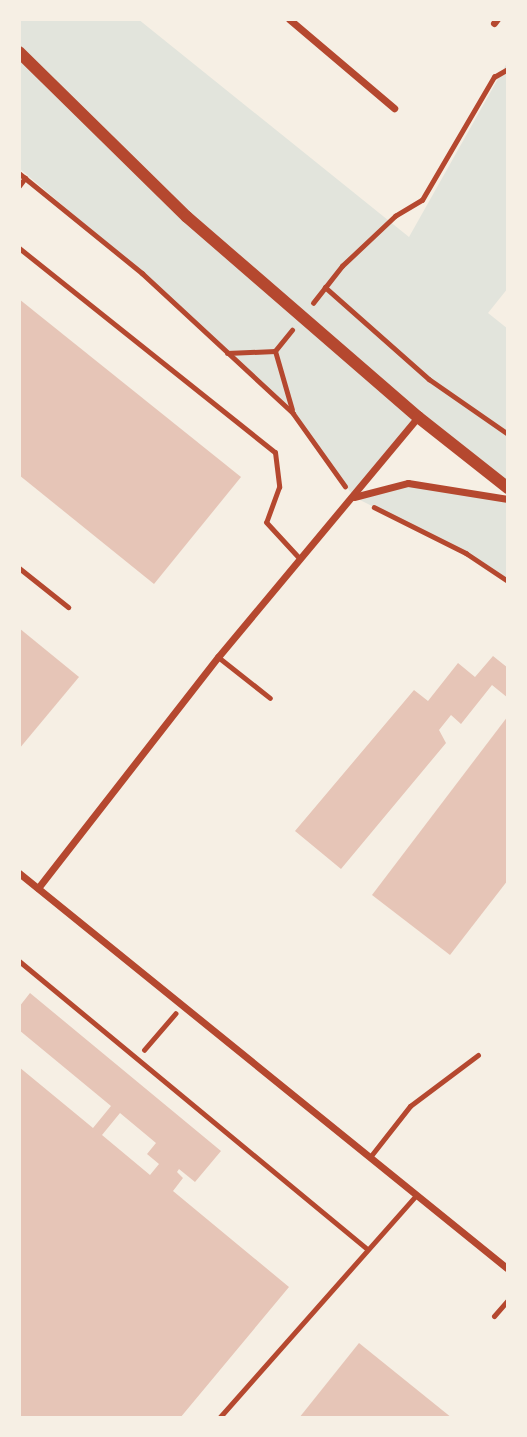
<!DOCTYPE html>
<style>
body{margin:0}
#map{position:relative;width:527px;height:1437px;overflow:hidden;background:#f6efe4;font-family:"Public Sans",sans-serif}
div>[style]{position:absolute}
.green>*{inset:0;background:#e2e4dc}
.building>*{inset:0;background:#e6c5b7}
.path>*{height:4.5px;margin:-2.25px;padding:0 2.25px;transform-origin:2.25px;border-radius:2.25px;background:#b5482f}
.service>*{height:5px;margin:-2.5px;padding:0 2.5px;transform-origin:2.5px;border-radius:2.5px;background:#b5482f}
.minor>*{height:7px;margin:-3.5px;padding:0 3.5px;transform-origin:3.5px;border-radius:3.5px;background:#b5482f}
.tertiary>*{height:12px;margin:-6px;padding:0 6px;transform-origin:6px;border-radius:6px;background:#b5482f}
span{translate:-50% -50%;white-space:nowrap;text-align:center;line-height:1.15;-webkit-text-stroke:7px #f6efe4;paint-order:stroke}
.frame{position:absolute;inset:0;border:21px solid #f6efe4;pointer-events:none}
</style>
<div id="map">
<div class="green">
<div style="clip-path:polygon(19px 19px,138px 19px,409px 237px,508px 61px,508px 288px,488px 313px,508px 329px,508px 488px,418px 417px,355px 496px,408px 483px,508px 499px,508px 581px,466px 553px,354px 497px,293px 413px,142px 273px,19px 168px)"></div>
</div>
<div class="building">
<div style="clip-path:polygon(19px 299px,241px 477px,154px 584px,19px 475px)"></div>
<div style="clip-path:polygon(19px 628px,79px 677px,19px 749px)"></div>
<div style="clip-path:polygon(493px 656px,508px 668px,508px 698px,492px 685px,461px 724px,451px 715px,439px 730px,446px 743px,341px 869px,295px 831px,414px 690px,428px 701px,458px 663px,475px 677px)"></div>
<div style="clip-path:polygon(508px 716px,508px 880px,450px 955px,372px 895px)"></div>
<div style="clip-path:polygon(evenodd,30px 993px,221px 1151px,195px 1182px,179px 1169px,177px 1172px,183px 1178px,173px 1191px,289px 1287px,180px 1418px,19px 1418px,19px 1067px,93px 1128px,111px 1106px,19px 1030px,19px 1007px,30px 993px,120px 1113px,156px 1143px,147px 1154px,159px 1164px,150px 1175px,102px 1135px,120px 1113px)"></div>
<div style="clip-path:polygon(359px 1343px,452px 1418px,299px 1418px)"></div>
</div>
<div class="path">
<div style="left:19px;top:173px;width:159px;rotate:39.1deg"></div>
<div style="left:142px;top:273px;width:206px;rotate:42.8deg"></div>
<div style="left:293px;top:413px;width:90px;rotate:54.5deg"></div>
<div style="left:19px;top:186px;width:10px;rotate:-53deg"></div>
<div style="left:325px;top:287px;width:139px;rotate:41.5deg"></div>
<div style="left:429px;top:379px;width:96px;rotate:34.8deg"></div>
<div style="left:313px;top:303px;width:47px;rotate:-51.9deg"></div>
<div style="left:342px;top:266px;width:73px;rotate:-43.3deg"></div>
<div style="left:395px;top:216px;width:31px;rotate:-31deg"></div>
<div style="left:422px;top:200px;width:143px;rotate:-59.7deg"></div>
<div style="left:494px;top:77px;width:16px;rotate:-30deg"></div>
<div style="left:227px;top:353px;width:48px;rotate:-2.4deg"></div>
<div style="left:292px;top:410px;width:61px;rotate:-106.1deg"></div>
<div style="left:275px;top:351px;width:27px;rotate:-51deg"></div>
<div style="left:374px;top:507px;width:103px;rotate:26.6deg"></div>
<div style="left:466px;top:553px;width:50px;rotate:33.7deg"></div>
<div style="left:144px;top:1050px;width:48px;rotate:-49.3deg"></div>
</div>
<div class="service">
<div style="left:19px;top:248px;width:327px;rotate:38.6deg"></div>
<div style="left:275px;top:452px;width:35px;rotate:83deg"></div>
<div style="left:279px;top:487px;width:37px;rotate:110deg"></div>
<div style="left:266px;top:522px;width:50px;rotate:47.4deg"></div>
<div style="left:19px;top:568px;width:63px;rotate:38.5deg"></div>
<div style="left:218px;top:657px;width:66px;rotate:38.3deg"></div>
<div style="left:19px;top:961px;width:452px;rotate:39.6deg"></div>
<div style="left:370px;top:1157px;width:65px;rotate:-51.9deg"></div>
<div style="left:410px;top:1106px;width:85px;rotate:-36.9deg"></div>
<div style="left:494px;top:1316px;width:21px;rotate:-49deg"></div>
<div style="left:219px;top:1418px;width:298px;rotate:-48.5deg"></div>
</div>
<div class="minor">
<div style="left:289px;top:19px;width:138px;rotate:40.3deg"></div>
<div style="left:494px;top:23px;width:5px;rotate:-53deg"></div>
<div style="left:354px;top:497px;width:56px;rotate:-14.5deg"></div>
<div style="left:408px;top:483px;width:101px;rotate:9.1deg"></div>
<div style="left:19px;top:873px;width:629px;rotate:39deg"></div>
<div style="left:38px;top:888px;width:293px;rotate:-52.1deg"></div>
<div style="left:218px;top:657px;width:312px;rotate:-50.2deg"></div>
</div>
<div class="tertiary">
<div style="left:19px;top:52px;width:235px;rotate:44.5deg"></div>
<div style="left:187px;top:217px;width:306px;rotate:40.9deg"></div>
<div style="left:418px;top:417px;width:115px;rotate:38.3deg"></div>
</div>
<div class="frame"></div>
</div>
